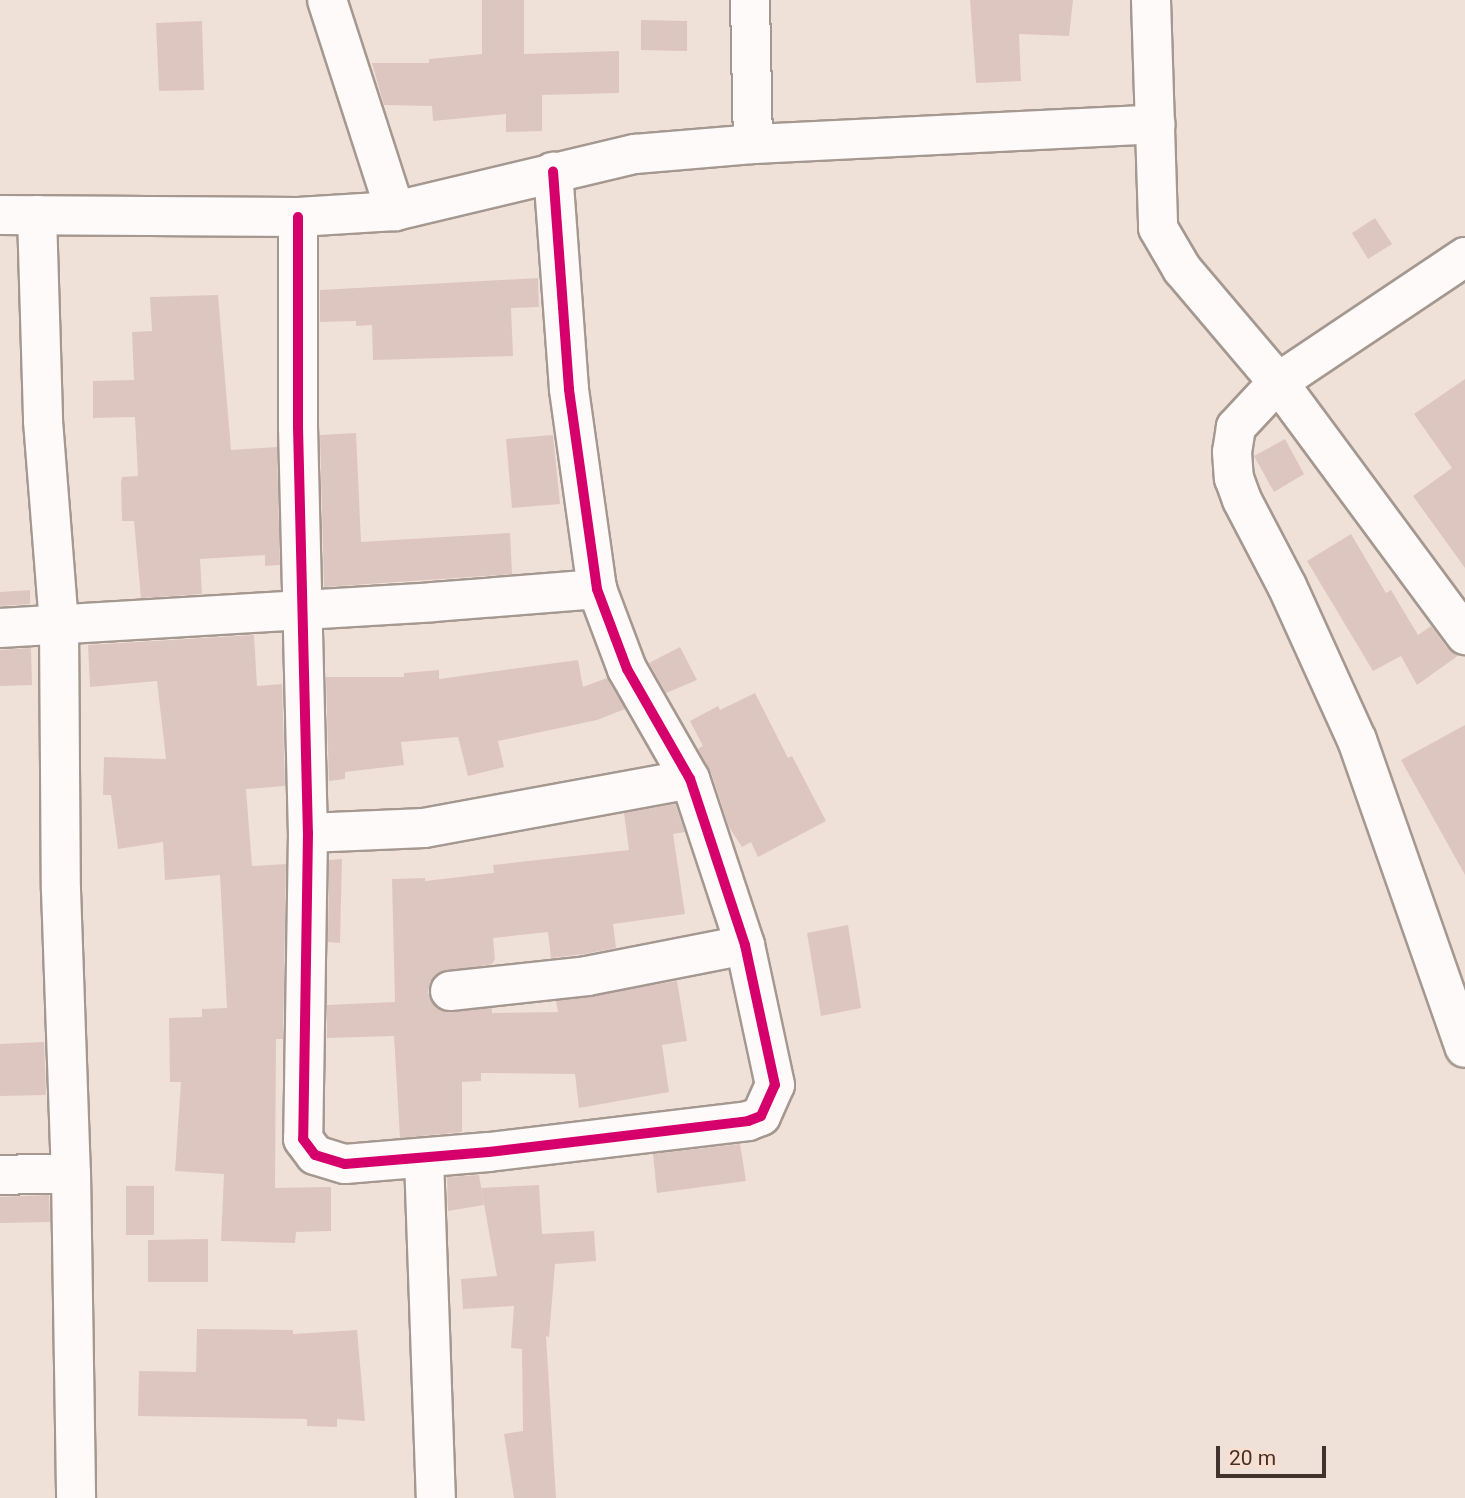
<!DOCTYPE html>
<style>
body{margin:0}
#map{position:relative;width:1465px;height:1498px;overflow:hidden;background:#f0e1d8;font-family:Roboto,sans-serif}
div>[style]{position:absolute}
.building>*{inset:0;background:#ddc6c0}
.roads{filter:drop-shadow(2px 0 #a59890) drop-shadow(-2px 0 #a59890) drop-shadow(0 2px #a59890) drop-shadow(0 -2px #a59890)}
.minor>*{height:38px;margin:-19px;padding:0 19px;transform-origin:19px;border-radius:19px;background:#fdfaf9}
.cycleway>*{height:10px;margin:-5px;padding:0 5px;transform-origin:5px;border-radius:5px;background:#d6006c}
span{translate:-50% -50%;white-space:nowrap;text-align:center;line-height:1.15;-webkit-text-stroke:7px #fbdecd;paint-order:stroke}
.scale{position:absolute;left:1216px;top:1446px;width:110px;height:32px;box-sizing:border-box;border:4px solid #41332b;border-top:0;padding-left:9px;font-size:21px;line-height:24px;white-space:nowrap;color:#41332b;-webkit-text-stroke:5px #fbdecd;paint-order:stroke}
</style>
<div id="map">
<div class="building">
<div style="clip-path:polygon(482px 0,524px 0,524px 54px,619px 51px,619px 93px,542px 95px,542px 131px,506px 132px,506px 114px,433px 121px,432px 106px,384px 105px,372px 63px,429px 63px,429px 59px,482px 54px)"></div>
<div style="clip-path:polygon(970px 0,1073px 0,1069px 36px,1019px 34px,1021px 81px,976px 83px)"></div>
<div style="clip-path:polygon(641px 20px,687px 21px,687px 51px,641px 50px)"></div>
<div style="clip-path:polygon(202px 21px,204px 90px,159px 91px,156px 23px)"></div>
<div style="clip-path:polygon(1375px 218px,1392px 244px,1368px 259px,1352px 233px)"></div>
<div style="clip-path:polygon(538px 278px,539px 307px,511px 308px,513px 356px,373px 360px,372px 325px,356px 326px,356px 321px,320px 322px,320px 290px)"></div>
<div style="clip-path:polygon(218px 295px,231px 450px,277px 447px,280px 565px,265px 566px,265px 555px,200px 559px,202px 594px,141px 598px,134px 521px,122px 521px,121px 483px,122px 477px,138px 476px,135px 417px,93px 418px,93px 381px,134px 380px,132px 332px,152px 331px,150px 297px)"></div>
<div style="clip-path:polygon(1465px 379px,1465px 568px,1413px 496px,1452px 468px,1414px 414px)"></div>
<div style="clip-path:polygon(356px 433px,361px 542px,510px 533px,512px 574px,324px 587px,320px 435px)"></div>
<div style="clip-path:polygon(553px 435px,560px 504px,512px 508px,506px 439px)"></div>
<div style="clip-path:polygon(1285px 439px,1304px 474px,1274px 492px,1254px 456px)"></div>
<div style="clip-path:polygon(1351px 534px,1386px 593px,1391px 590px,1418px 635px,1431px 626px,1447px 648px,1459px 655px,1417px 685px,1401px 656px,1373px 671px,1307px 561px)"></div>
<div style="clip-path:polygon(30px 590px,30px 604px,0 606px,0 592px)"></div>
<div style="clip-path:polygon(254px 635px,257px 686px,282px 684px,285px 786px,246px 789px,252px 866px,286px 864px,283px 1039px,276px 1039px,275px 1188px,331px 1187px,331px 1231px,296px 1232px,295px 1243px,221px 1241px,224px 1174px,175px 1171px,181px 1082px,170px 1082px,169px 1018px,202px 1017px,202px 1009px,227px 1008px,220px 875px,165px 880px,163px 842px,118px 849px,111px 795px,103px 795px,104px 757px,166px 759px,157px 681px,90px 687px,88px 645px)"></div>
<div style="clip-path:polygon(680px 647px,697px 680px,666px 693px,649px 663px)"></div>
<div style="clip-path:polygon(31px 648px,32px 685px,0 686px,0 650px)"></div>
<div style="clip-path:polygon(578px 660px,583px 687px,607px 678px,625px 709px,597px 720px,498px 741px,504px 767px,468px 776px,458px 737px,401px 742px,404px 765px,345px 772px,345px 779px,329px 781px,326px 677px,404px 677px,404px 673px,439px 670px,439px 679px)"></div>
<div style="clip-path:polygon(755px 693px,788px 758px,792px 756px,826px 821px,758px 857px,751px 842px,742px 847px,729px 827px,711px 772px,698px 749px,703px 746px,690px 721px,718px 706px,720px 710px)"></div>
<div style="clip-path:polygon(1465px 725px,1465px 875px,1401px 760px)"></div>
<div style="clip-path:polygon(675px 804px,685px 832px,673px 834px,685px 914px,613px 924px,616px 948px,584px 954px,551px 958px,548px 932px,493px 938px,495px 959px,492px 964px,438px 973px,430px 982px,428px 993px,433px 1004px,442px 1011px,492px 1008px,492px 1013px,558px 1012px,556px 1001px,677px 981px,687px 1041px,662px 1045px,669px 1092px,579px 1108px,575px 1074px,481px 1073px,481px 1081px,462px 1082px,462px 1132px,400px 1138px,394px 1036px,327px 1038px,327px 1005px,395px 1002px,392px 879px,425px 878px,425px 881px,494px 873px,493px 865px,629px 850px,624px 813px)"></div>
<div style="clip-path:polygon(342px 859px,340px 943px,328px 942px,329px 860px)"></div>
<div style="clip-path:polygon(848px 925px,861px 1008px,821px 1016px,807px 933px)"></div>
<div style="clip-path:polygon(44px 1042px,46px 1095px,0 1096px,0 1044px)"></div>
<div style="clip-path:polygon(740px 1144px,746px 1181px,657px 1193px,653px 1154px)"></div>
<div style="clip-path:polygon(479px 1175px,484px 1205px,448px 1211px,447px 1177px)"></div>
<div style="clip-path:polygon(539px 1185px,542px 1234px,594px 1231px,596px 1261px,555px 1264px,549px 1337px,546px 1336px,556px 1498px,514px 1498px,504px 1434px,523px 1431px,522px 1349px,511px 1348px,514px 1306px,463px 1309px,461px 1279px,497px 1276px,481px 1188px)"></div>
<div style="clip-path:polygon(126px 1186px,154px 1186px,154px 1235px,126px 1235px)"></div>
<div style="clip-path:polygon(49px 1195px,50px 1222px,0 1223px,0 1197px)"></div>
<div style="clip-path:polygon(208px 1239px,208px 1282px,148px 1282px,148px 1240px)"></div>
<div style="clip-path:polygon(197px 1329px,293px 1330px,293px 1334px,357px 1330px,365px 1421px,337px 1419px,337px 1427px,307px 1426px,307px 1419px,138px 1416px,139px 1371px,196px 1372px)"></div>
</div>
<div class="roads">
<div class="minor">
<div style="left:327px;top:0;width:222px;rotate:72.1deg"></div>
<div style="left:750px;top:0;width:144px;rotate:88.8deg"></div>
<div style="left:1151px;top:0;width:228px;rotate:88.2deg"></div>
<div style="left:1158px;top:228px;width:48px;rotate:59.7deg"></div>
<div style="left:1182px;top:269px;width:148px;rotate:49.7deg"></div>
<div style="left:1278px;top:382px;width:315px;rotate:53.5deg"></div>
<div style="left:0;top:215px;width:298px;rotate:0.4deg"></div>
<div style="left:298px;top:217px;width:97px;rotate:-3.5deg"></div>
<div style="left:395px;top:211px;width:247px;rotate:-13.4deg"></div>
<div style="left:635px;top:154px;width:118px;rotate:-4.8deg"></div>
<div style="left:753px;top:144px;width:403px;rotate:-2.8deg"></div>
<div style="left:37px;top:215px;width:206px;rotate:88.3deg"></div>
<div style="left:43px;top:421px;width:205px;rotate:85.5deg"></div>
<div style="left:59px;top:625px;width:265px;rotate:89.6deg"></div>
<div style="left:61px;top:890px;width:283px;rotate:88deg"></div>
<div style="left:71px;top:1173px;width:325px;rotate:89.1deg"></div>
<div style="left:298px;top:217px;width:210px;rotate:90deg"></div>
<div style="left:298px;top:427px;width:406px;rotate:88.6deg"></div>
<div style="left:308px;top:833px;width:306px;rotate:90.9deg"></div>
<div style="left:303px;top:1139px;width:20px;rotate:53deg"></div>
<div style="left:315px;top:1155px;width:31px;rotate:17deg"></div>
<div style="left:345px;top:1164px;width:144px;rotate:-4.8deg"></div>
<div style="left:489px;top:1152px;width:261px;rotate:-6.8deg"></div>
<div style="left:748px;top:1121px;width:14px;rotate:-21deg"></div>
<div style="left:761px;top:1116px;width:34px;rotate:-66deg"></div>
<div style="left:775px;top:1085px;width:143px;rotate:-102.1deg"></div>
<div style="left:745px;top:945px;width:175px;rotate:-108.3deg"></div>
<div style="left:690px;top:779px;width:127px;rotate:-119.8deg"></div>
<div style="left:627px;top:669px;width:85px;rotate:-110.6deg"></div>
<div style="left:597px;top:589px;width:202px;rotate:-98deg"></div>
<div style="left:569px;top:389px;width:218px;rotate:-94.2deg"></div>
<div style="left:1465px;top:257px;width:225px;rotate:146.2deg"></div>
<div style="left:1278px;top:382px;width:62px;rotate:133deg"></div>
<div style="left:1236px;top:427px;width:25px;rotate:99deg"></div>
<div style="left:1232px;top:452px;width:26px;rotate:86deg"></div>
<div style="left:1234px;top:478px;width:23px;rotate:70deg"></div>
<div style="left:1242px;top:500px;width:97px;rotate:62.4deg"></div>
<div style="left:1287px;top:586px;width:169px;rotate:65.6deg"></div>
<div style="left:1357px;top:740px;width:326px;rotate:70.7deg"></div>
<div style="left:0;top:628px;width:434px;rotate:-3.4deg"></div>
<div style="left:433px;top:602px;width:165px;rotate:-4.5deg"></div>
<div style="left:308px;top:833px;width:116px;rotate:-2.5deg"></div>
<div style="left:424px;top:828px;width:270px;rotate:-10.4deg"></div>
<div style="left:450px;top:991px;width:138px;rotate:-6.2deg"></div>
<div style="left:587px;top:976px;width:161px;rotate:-11.1deg"></div>
<div style="left:424px;top:1159px;width:339px;rotate:88deg"></div>
<div style="left:0;top:1175px;width:71px;rotate:-1.6deg"></div>
</div>
</div>
<div class="cycleway">
<div style="left:298px;top:217px;width:210px;rotate:90deg"></div>
<div style="left:298px;top:427px;width:406px;rotate:88.6deg"></div>
<div style="left:308px;top:833px;width:306px;rotate:90.9deg"></div>
<div style="left:303px;top:1139px;width:20px;rotate:53deg"></div>
<div style="left:315px;top:1155px;width:31px;rotate:17deg"></div>
<div style="left:345px;top:1164px;width:144px;rotate:-4.8deg"></div>
<div style="left:489px;top:1152px;width:261px;rotate:-6.8deg"></div>
<div style="left:748px;top:1121px;width:14px;rotate:-21deg"></div>
<div style="left:761px;top:1116px;width:34px;rotate:-66deg"></div>
<div style="left:775px;top:1085px;width:143px;rotate:-102.1deg"></div>
<div style="left:745px;top:945px;width:175px;rotate:-108.3deg"></div>
<div style="left:690px;top:779px;width:127px;rotate:-119.8deg"></div>
<div style="left:627px;top:669px;width:85px;rotate:-110.6deg"></div>
<div style="left:597px;top:589px;width:202px;rotate:-98deg"></div>
<div style="left:569px;top:389px;width:218px;rotate:-94.2deg"></div>
</div>
<div class="scale">20 m</div>
</div>
